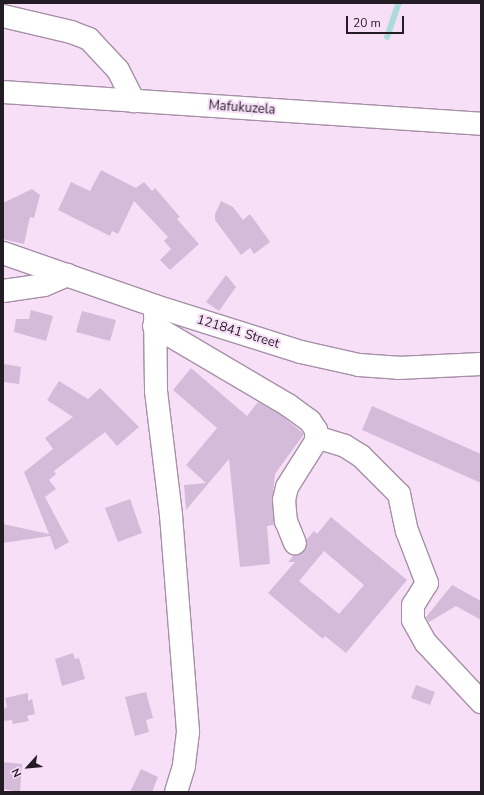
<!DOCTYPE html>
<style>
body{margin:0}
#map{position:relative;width:484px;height:795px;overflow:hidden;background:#f8dff8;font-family:"Nunito Sans",sans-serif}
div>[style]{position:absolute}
.stream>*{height:6px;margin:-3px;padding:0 3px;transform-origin:3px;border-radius:3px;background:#aadbdd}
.building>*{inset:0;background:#d5bbda}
.roads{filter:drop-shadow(1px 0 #a690a7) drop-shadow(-1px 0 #a690a7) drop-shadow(0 1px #a690a7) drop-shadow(0 -1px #a690a7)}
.minor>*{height:22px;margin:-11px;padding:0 11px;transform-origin:11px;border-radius:11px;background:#fff}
.major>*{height:22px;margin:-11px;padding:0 11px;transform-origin:11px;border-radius:11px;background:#fff}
span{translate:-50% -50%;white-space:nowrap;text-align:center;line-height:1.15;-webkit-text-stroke:4px #f8dff8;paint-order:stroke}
.street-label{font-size:13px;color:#241c25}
.frame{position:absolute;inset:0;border:4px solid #241c25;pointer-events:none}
.north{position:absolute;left:8px;top:747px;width:40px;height:40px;-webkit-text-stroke:3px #f8dff8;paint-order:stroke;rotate:243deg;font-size:11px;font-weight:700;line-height:16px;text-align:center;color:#241c25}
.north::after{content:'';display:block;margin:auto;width:14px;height:18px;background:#241c25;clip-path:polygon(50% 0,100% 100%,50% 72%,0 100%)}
.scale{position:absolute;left:346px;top:16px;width:58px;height:18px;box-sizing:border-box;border:2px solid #241c25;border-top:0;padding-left:5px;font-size:12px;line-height:14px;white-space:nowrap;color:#241c25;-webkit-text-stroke:3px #f8dff8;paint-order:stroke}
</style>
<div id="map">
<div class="stream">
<div style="left:387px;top:37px;width:36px;rotate:-71deg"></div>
</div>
<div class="building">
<div style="clip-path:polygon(101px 170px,136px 188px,144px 182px,152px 191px,155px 188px,180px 217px,177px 219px,199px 244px,170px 270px,160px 260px,171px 249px,164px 241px,168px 237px,134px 201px,118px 234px,112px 231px,110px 236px,58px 210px,71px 182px,90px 191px)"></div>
<div style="clip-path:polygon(32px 189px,40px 195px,34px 218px,30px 217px,24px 244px,3px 239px,3px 203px)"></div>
<div style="clip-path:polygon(221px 201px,233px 207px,243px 220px,250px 214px,270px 242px,254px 254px,250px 248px,241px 255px,215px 220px,215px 214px)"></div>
<div style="clip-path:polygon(226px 275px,236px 287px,219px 311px,206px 302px)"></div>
<div style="clip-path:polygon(31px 310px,53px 316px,46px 341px,14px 332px,16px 319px,29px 319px)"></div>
<div style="clip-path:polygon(82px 311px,116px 320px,110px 341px,76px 332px)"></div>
<div style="clip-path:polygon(4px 364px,21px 367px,19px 384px,3px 382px)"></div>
<div style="clip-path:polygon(191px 368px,247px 416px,258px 402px,281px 415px,304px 434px,275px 474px,272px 501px,274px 525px,267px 526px,270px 564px,240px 567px,229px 459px,186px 510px,184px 485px,206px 483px,186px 465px,217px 428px,173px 390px)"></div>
<div style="clip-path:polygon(59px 381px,88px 399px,100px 388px,139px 427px,117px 446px,105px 432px,54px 471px,56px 474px,49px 480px,56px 489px,45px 497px,69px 542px,55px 550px,50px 536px,3px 543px,3px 524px,49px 534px,24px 472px,53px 449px,45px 438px,73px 417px,47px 400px)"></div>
<div style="clip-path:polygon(372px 406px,481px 454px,481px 483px,362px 430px)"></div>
<div style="clip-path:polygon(130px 499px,142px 533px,118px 542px,105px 508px)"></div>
<div style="clip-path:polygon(evenodd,331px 517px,407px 580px,346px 653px,325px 636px,323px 639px,268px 593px,295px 562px,288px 562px,294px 555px,305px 550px,307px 539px,314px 531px,317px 534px,331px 517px,324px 551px,364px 585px,339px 614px,299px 581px,324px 551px)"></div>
<div style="clip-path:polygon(452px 585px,481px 601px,481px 620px,456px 606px,429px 622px,426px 617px)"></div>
<div style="clip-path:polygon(73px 653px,75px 659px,79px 658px,85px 679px,62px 686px,55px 659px)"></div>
<div style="clip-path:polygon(416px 685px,435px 692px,430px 705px,411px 698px)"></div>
<div style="clip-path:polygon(146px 692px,153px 718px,146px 720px,149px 732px,135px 736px,125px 697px)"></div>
<div style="clip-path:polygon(28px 693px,28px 701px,32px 699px,35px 714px,27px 716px,29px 721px,13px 724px,12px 720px,3px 721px,3px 709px,7px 707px,5px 698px)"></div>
<div style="clip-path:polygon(3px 762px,22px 764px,20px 792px,3px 789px)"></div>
<div style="clip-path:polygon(141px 769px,158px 777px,152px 792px,130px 792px)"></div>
</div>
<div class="roads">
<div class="minor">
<div style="left:3px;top:16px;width:70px;rotate:13.2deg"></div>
<div style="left:71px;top:32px;width:19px;rotate:21deg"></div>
<div style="left:89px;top:39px;width:42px;rotate:46.9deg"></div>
<div style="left:118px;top:70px;width:35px;rotate:63deg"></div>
<div style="left:3px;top:253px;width:161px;rotate:19.2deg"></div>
<div style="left:155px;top:306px;width:153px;rotate:17.5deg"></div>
<div style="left:301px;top:352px;width:59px;rotate:12.6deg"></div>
<div style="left:359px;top:365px;width:39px;rotate:4deg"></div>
<div style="left:398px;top:368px;width:83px;rotate:-2.8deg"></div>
<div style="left:3px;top:291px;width:41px;rotate:-8.3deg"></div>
<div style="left:44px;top:285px;width:26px;rotate:-23deg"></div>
<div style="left:155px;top:306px;width:85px;rotate:89.3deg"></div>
<div style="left:156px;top:391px;width:125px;rotate:83.1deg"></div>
<div style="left:171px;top:515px;width:218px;rotate:85.5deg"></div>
<div style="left:188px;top:732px;width:34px;rotate:97deg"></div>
<div style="left:184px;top:766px;width:27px;rotate:107deg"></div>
<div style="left:154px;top:326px;width:156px;rotate:30.5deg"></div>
<div style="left:288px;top:405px;width:27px;rotate:36deg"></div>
<div style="left:310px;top:421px;width:11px;rotate:56deg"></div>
<div style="left:316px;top:430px;width:11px;rotate:90deg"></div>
<div style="left:316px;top:441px;width:54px;rotate:122.2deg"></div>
<div style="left:287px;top:487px;width:13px;rotate:103deg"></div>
<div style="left:284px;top:500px;width:21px;rotate:85deg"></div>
<div style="left:286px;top:521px;width:24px;rotate:68deg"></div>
<div style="left:316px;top:437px;width:30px;rotate:17deg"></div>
<div style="left:345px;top:446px;width:19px;rotate:32deg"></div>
<div style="left:361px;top:456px;width:54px;rotate:45deg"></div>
<div style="left:399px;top:494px;width:38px;rotate:78deg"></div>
<div style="left:407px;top:531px;width:56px;rotate:69deg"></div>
<div style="left:427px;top:583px;width:26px;rotate:122deg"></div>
<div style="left:413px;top:605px;width:15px;rotate:90deg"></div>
<div style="left:413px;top:620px;width:26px;rotate:61deg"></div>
<div style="left:426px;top:643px;width:81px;rotate:47deg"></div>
</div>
<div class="major">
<div style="left:3px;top:92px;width:479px;rotate:3.8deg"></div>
</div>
</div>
<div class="street-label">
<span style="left:242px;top:108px;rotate:4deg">Mafukuzela</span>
<span style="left:238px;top:332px;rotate:17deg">121841 Street</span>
</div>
<div class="frame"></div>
<div class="north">N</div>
<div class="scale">20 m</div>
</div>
